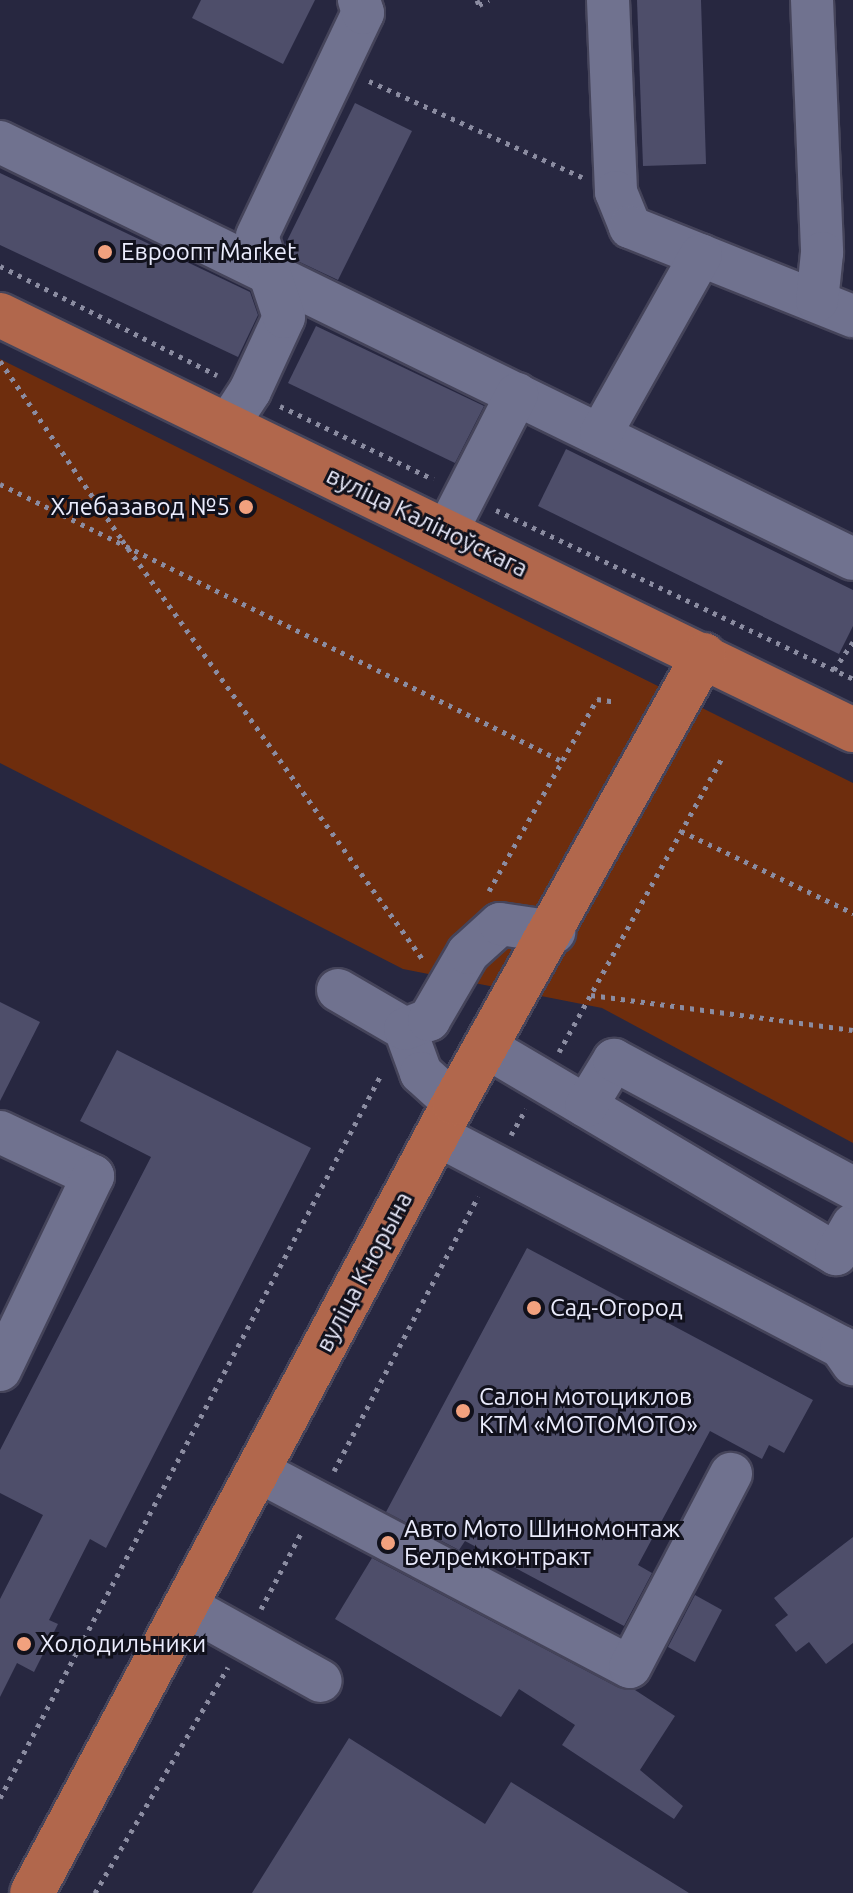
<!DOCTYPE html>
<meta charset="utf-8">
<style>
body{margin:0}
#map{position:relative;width:853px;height:1893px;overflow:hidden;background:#272740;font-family:Ubuntu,sans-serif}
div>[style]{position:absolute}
.green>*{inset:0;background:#6e2d0d}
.building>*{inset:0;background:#4e4e6a}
.path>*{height:5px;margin-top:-2.5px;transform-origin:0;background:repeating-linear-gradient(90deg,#8b8ca1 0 4px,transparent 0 10px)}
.roads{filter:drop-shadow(2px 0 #45445a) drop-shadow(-2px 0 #45445a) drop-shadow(0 2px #45445a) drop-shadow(0 -2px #45445a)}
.minor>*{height:42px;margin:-21px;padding:0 21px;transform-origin:21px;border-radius:21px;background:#70728f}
.major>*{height:44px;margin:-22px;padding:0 22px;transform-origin:22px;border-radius:22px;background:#b1674c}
.dots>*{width:22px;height:22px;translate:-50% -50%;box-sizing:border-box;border:4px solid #11111c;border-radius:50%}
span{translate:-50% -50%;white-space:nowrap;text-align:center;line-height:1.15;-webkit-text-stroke:6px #11111c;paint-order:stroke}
.poi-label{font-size:24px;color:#ebecfd}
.left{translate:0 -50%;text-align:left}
.right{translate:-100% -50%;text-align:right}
.street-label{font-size:24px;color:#ebecfd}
</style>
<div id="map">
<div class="green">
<div style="clip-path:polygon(0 359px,853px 783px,853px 1143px,602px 1008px,403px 969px,0 763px)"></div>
</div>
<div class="building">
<div style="clip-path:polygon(201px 0,315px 0,283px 64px,192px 18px)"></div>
<div style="clip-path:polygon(637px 0,701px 0,706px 164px,643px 166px)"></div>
<div style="clip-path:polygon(355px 103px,412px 131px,338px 280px,289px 257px,285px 245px)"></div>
<div style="clip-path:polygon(0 173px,250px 292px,258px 315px,238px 357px,0 245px)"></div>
<div style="clip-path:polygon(316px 326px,484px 406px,455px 463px,288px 383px)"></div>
<div style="clip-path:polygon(566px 449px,853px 590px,853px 626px,839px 654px,538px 506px)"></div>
<div style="clip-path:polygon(0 1002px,40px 1022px,0 1101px)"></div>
<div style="clip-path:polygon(117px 1050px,311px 1148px,106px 1548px,90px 1539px,49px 1620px,58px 1624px,34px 1672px,17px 1663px,0 1697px,0 1599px,43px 1515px,0 1493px,0 1450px,151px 1157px,80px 1121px)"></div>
<div style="clip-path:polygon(527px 1248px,813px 1400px,784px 1453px,769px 1445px,762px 1459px,710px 1431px,638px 1565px,652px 1573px,624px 1626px,465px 1541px,459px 1550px,386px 1512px)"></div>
<div style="clip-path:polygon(853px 1537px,853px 1643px,826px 1664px,809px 1642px,796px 1652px,775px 1625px,788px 1615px,774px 1598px)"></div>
<div style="clip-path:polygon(372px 1558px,619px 1688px,635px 1690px,675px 1716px,640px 1770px,683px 1806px,674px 1819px,562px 1745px,575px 1725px,519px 1689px,501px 1717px,335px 1619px)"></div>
<div style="clip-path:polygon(695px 1595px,722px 1610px,695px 1662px,668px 1647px)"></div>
<div style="clip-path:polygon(349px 1738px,485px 1824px,511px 1782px,689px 1893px,252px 1893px)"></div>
</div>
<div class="path">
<div style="left:477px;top:0;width:5px;rotate:68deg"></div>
<div style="left:479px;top:5px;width:11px;rotate:-27deg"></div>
<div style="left:369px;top:81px;width:234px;rotate:24.3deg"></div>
<div style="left:0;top:266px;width:243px;rotate:26.7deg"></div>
<div style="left:0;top:361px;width:217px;rotate:55.7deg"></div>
<div style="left:122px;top:540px;width:518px;rotate:54.35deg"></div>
<div style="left:280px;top:406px;width:170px;rotate:25.5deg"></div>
<div style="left:0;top:484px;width:624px;rotate:26.24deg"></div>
<div style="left:496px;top:510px;width:395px;rotate:25.3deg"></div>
<div style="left:834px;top:670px;width:34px;rotate:-56deg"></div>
<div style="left:681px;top:831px;width:191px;rotate:25.5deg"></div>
<div style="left:489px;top:891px;width:220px;rotate:-60.6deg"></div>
<div style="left:597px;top:699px;width:18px;rotate:9deg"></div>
<div style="left:591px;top:995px;width:264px;rotate:7.6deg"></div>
<div style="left:559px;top:1052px;width:338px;rotate:-61deg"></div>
<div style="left:511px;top:1135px;width:30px;rotate:-60deg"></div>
<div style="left:334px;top:1471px;width:310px;rotate:-62.3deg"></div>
<div style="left:261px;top:1609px;width:86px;rotate:-62.2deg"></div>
<div style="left:0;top:1798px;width:819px;rotate:-62.22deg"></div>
<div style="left:95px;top:1893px;width:262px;rotate:-59.5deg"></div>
</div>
<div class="roads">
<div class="minor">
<div style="left:608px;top:0;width:192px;rotate:87.6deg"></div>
<div style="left:616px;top:192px;width:38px;rotate:68deg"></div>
<div style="left:630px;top:227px;width:240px;rotate:21.8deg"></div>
<div style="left:812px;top:0;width:253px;rotate:87.7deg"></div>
<div style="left:822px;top:253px;width:48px;rotate:95.9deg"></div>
<div style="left:0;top:142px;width:949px;rotate:26.05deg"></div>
<div style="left:227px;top:426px;width:42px;rotate:-56.7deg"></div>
<div style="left:250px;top:391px;width:81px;rotate:-65.3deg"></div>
<div style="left:284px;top:317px;width:85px;rotate:-108.4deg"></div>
<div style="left:257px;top:236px;width:247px;rotate:-64.6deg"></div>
<div style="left:363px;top:13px;width:14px;rotate:-107deg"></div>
<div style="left:601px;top:433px;width:204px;rotate:-60.7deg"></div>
<div style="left:447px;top:531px;width:154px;rotate:-62.9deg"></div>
<div style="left:338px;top:990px;width:78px;rotate:30.2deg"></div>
<div style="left:405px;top:1029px;width:47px;rotate:70deg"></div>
<div style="left:421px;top:1073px;width:45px;rotate:42.3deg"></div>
<div style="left:405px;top:1029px;width:26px;rotate:-21deg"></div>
<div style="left:429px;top:1020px;width:78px;rotate:-59.8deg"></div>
<div style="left:468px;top:953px;width:43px;rotate:-42.2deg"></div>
<div style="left:500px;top:924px;width:55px;rotate:8.4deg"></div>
<div style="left:486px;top:1047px;width:407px;rotate:30.6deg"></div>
<div style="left:836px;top:1254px;width:34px;rotate:-60deg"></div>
<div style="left:586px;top:1106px;width:54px;rotate:-58.7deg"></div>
<div style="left:614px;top:1060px;width:271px;rotate:28.2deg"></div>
<div style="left:0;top:1132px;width:103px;rotate:25.3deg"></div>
<div style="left:93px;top:1176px;width:215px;rotate:115.6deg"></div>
<div style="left:437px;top:1135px;width:456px;rotate:27.7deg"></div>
<div style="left:841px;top:1347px;width:21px;rotate:55deg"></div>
<div style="left:258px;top:1471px;width:420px;rotate:27.8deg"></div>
<div style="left:630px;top:1667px;width:218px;rotate:-62.4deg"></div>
<div style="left:186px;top:1606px;width:154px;rotate:29.1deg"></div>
</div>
<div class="major">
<div style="left:0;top:315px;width:949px;rotate:25.94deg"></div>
<div style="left:32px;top:1893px;width:896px;rotate:-61.89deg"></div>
<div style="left:454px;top:1103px;width:513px;rotate:-60.84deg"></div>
</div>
</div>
<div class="dots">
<div style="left:105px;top:252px;background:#f2a17e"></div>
<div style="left:246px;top:507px;background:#f2a17e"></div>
<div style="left:534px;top:1308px;background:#f2a17e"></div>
<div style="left:463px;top:1411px;background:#f2a17e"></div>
<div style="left:388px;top:1543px;background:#f2a17e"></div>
<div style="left:24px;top:1644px;background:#f2a17e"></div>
</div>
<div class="poi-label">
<span class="left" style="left:121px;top:252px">Евроопт Market</span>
<span class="right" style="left:230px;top:507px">Хлебазавод №5</span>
<span class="left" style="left:550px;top:1308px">Сад-Огород</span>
<span class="left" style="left:479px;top:1411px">Салон мотоциклов<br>КТМ «МОТОМОТО»</span>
<span class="left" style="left:404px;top:1543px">Авто Мото Шиномонтаж<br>Белремконтракт</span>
<span class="left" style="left:40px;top:1644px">Холодильники</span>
</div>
<div class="street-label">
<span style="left:427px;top:522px;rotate:26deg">вуліца Каліноўскага</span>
<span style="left:364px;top:1272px;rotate:-62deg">вуліца Кнорына</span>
</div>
</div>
